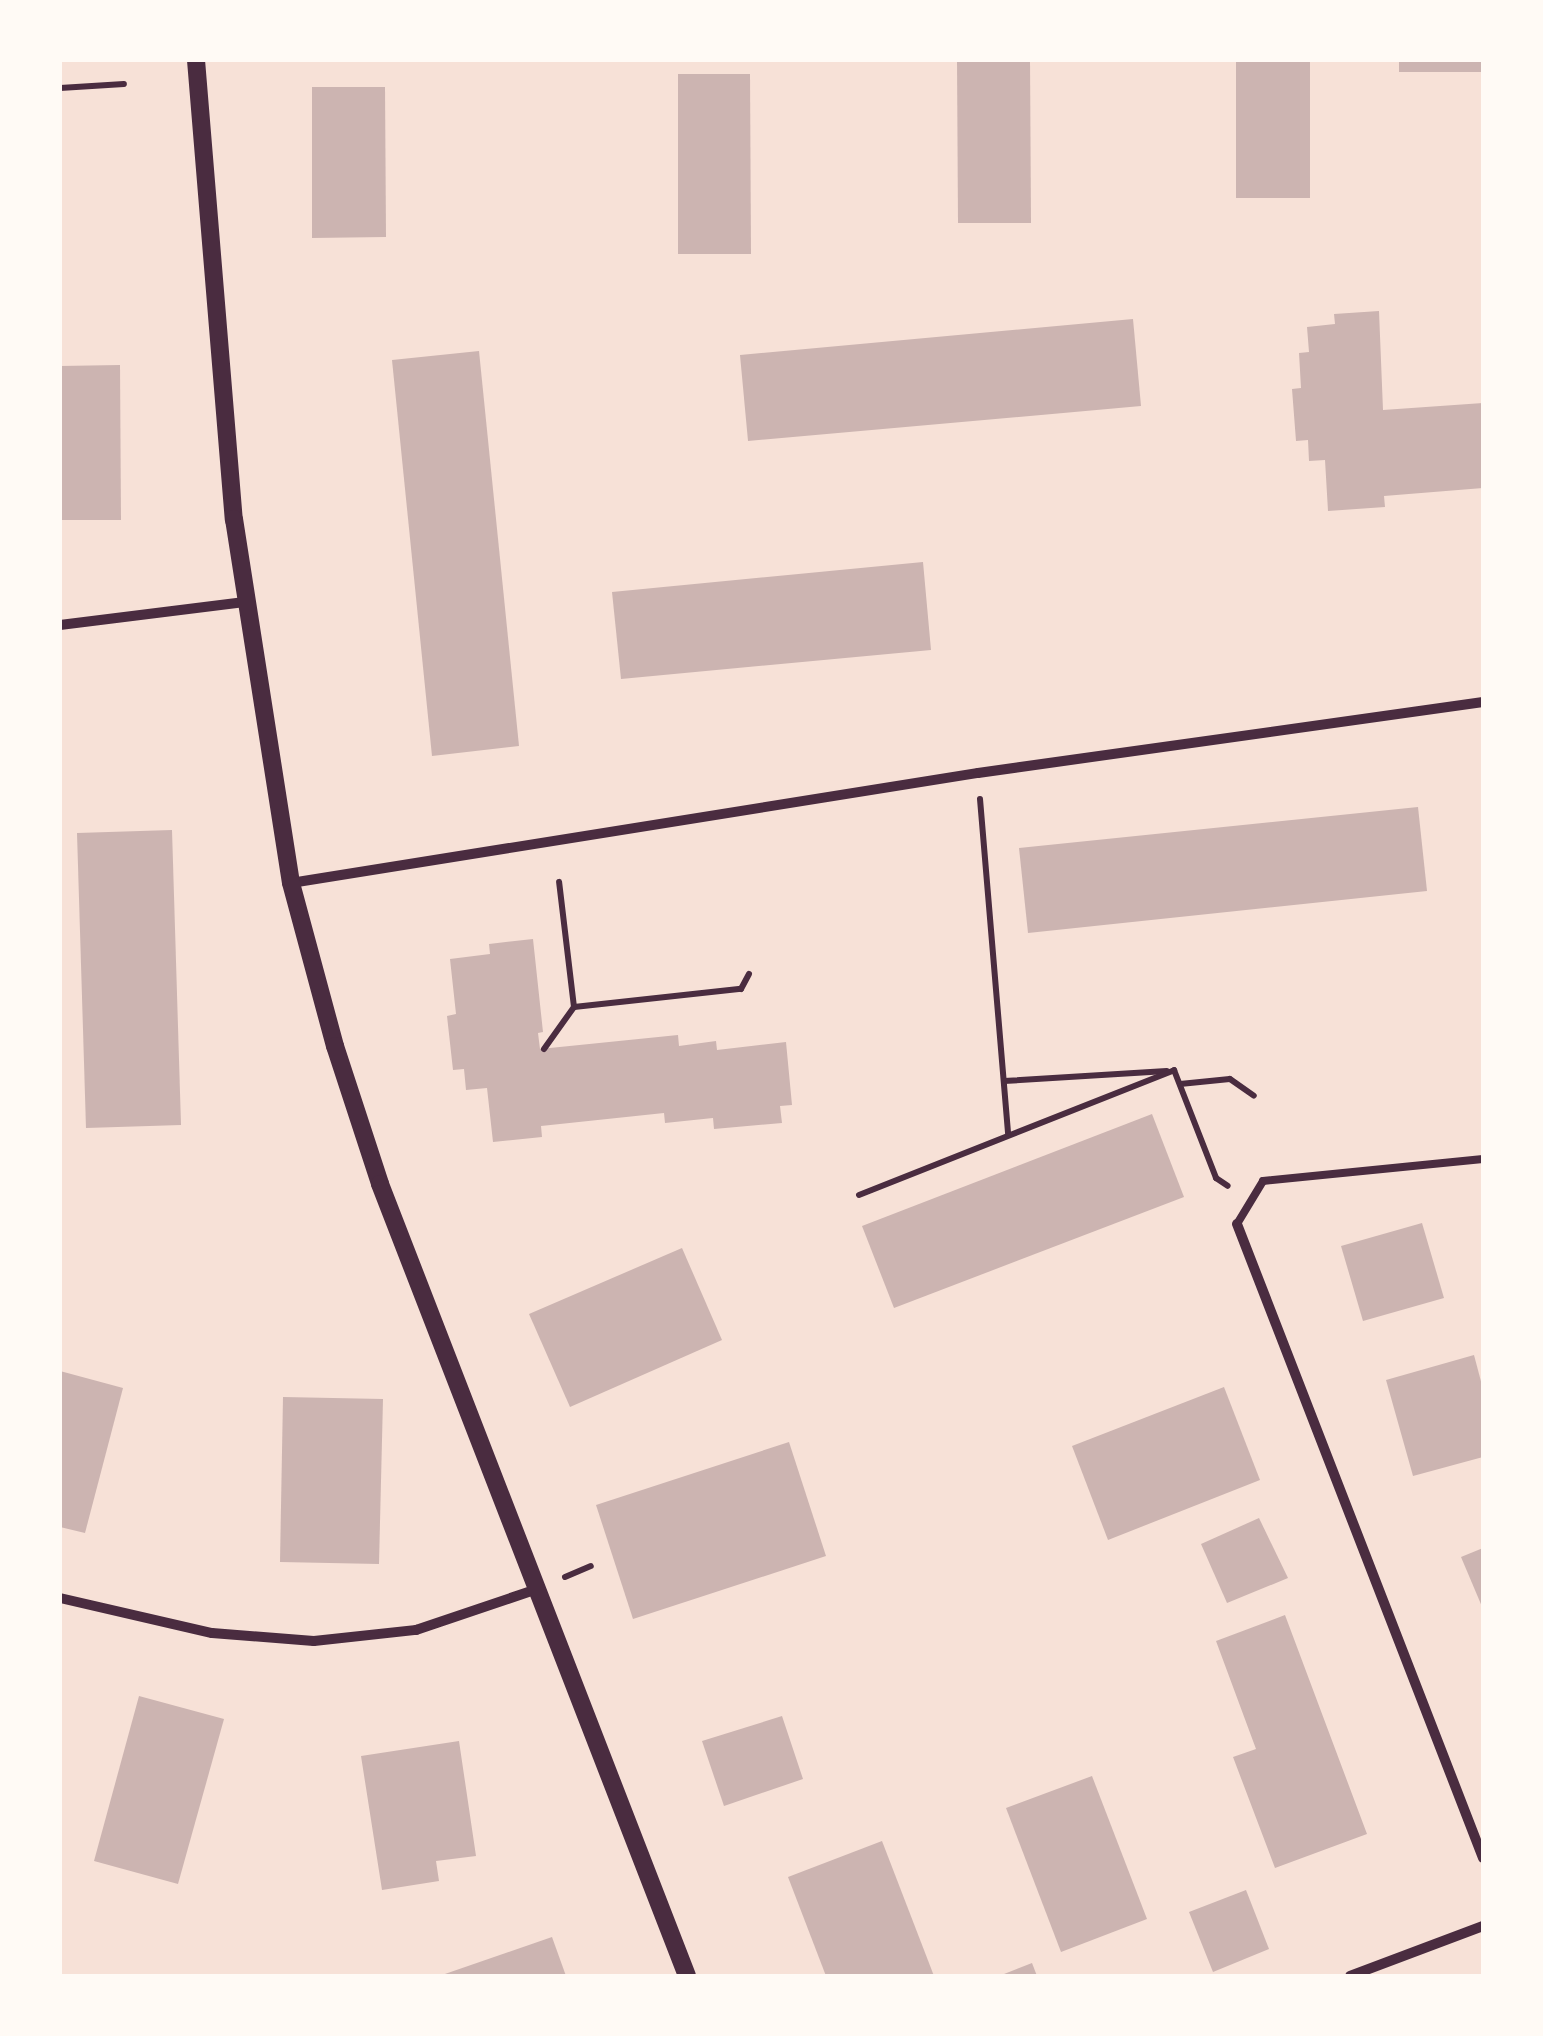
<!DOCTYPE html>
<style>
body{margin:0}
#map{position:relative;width:1543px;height:2036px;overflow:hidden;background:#f7e1d7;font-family:Inter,sans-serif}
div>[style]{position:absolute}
.building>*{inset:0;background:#ccb4b1}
.path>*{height:6px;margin:-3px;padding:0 3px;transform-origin:3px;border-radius:3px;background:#4a2c40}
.service>*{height:8px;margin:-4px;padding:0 4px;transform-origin:4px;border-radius:4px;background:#4a2c40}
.minor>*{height:10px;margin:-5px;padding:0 5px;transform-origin:5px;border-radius:5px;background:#4a2c40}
.tertiary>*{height:18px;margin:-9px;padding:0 9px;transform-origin:9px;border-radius:9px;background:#4a2c40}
span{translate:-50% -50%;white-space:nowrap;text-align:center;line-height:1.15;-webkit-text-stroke:10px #fffaf5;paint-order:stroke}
.frame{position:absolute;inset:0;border:62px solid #fffaf5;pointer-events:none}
</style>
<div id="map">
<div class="building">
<div style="clip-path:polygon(957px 60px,1030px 60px,1031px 223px,958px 223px)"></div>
<div style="clip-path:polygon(1236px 60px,1310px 60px,1310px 198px,1236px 198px)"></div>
<div style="clip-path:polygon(1399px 60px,1483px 60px,1483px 72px,1399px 72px)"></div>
<div style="clip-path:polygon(678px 74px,750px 74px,751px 254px,678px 254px)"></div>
<div style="clip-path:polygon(312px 87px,385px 87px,386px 237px,312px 238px)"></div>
<div style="clip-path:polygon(1379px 311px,1383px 410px,1483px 403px,1483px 488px,1384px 496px,1385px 507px,1328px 511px,1325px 460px,1309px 461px,1308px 440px,1296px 441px,1292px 389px,1301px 388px,1299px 353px,1309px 352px,1307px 327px,1335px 324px,1334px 314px)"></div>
<div style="clip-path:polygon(1133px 319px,1141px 406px,748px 441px,740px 355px)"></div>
<div style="clip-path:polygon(479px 351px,519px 746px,432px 756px,392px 360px)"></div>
<div style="clip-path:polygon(120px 365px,121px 520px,60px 520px,60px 366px)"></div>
<div style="clip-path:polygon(923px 562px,931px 650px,621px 679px,612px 592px)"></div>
<div style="clip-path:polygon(1418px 807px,1427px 891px,1028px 933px,1019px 848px)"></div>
<div style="clip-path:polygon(172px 830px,181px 1125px,86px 1128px,77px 833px)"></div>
<div style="clip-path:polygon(533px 939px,543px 1032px,538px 1033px,540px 1049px,678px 1035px,679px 1046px,716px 1041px,717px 1050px,786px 1042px,792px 1105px,780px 1106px,782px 1123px,714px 1129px,713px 1118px,665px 1123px,664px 1113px,541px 1126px,542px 1137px,493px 1142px,487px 1088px,466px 1090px,464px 1069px,453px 1070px,447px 1016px,456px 1014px,450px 959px,490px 954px,489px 944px)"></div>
<div style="clip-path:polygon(1152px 1114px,1184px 1197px,894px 1308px,862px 1226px)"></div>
<div style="clip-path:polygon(1422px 1223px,1444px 1298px,1363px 1321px,1341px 1246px)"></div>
<div style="clip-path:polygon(682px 1248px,722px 1340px,570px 1407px,529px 1314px)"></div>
<div style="clip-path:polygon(1474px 1355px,1483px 1389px,1483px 1457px,1413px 1476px,1386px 1380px)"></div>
<div style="clip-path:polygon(60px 1371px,123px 1388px,85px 1533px,60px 1527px)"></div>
<div style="clip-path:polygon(1224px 1387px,1260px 1480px,1108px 1540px,1072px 1446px)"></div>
<div style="clip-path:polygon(283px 1397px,383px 1399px,379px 1564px,280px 1562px)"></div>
<div style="clip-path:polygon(789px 1442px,826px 1556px,633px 1619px,596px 1505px)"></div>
<div style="clip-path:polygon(1259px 1518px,1288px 1578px,1227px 1603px,1201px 1544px)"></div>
<div style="clip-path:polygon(1483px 1548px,1483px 1609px,1461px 1557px)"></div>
<div style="clip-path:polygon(1285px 1615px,1367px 1834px,1275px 1868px,1233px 1757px,1256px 1749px,1216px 1641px)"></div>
<div style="clip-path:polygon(139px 1696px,224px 1719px,178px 1884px,94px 1861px)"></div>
<div style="clip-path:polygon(782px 1716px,803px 1779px,724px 1806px,702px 1741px)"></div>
<div style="clip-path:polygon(459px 1741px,476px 1856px,436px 1861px,439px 1881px,382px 1890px,361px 1756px)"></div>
<div style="clip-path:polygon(1092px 1776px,1147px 1919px,1061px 1952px,1006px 1808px)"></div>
<div style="clip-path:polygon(882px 1841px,934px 1976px,826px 1976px,788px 1877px)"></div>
<div style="clip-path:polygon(1246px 1890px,1269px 1949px,1213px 1972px,1189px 1912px)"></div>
<div style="clip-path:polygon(552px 1937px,566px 1976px,442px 1976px,442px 1975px)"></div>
<div style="clip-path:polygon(1032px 1963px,1037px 1976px,999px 1976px)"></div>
</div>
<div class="path">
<div style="left:60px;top:88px;width:64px;rotate:-3.6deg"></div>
<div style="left:980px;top:799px;width:337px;rotate:85.2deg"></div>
<div style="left:574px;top:1007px;width:168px;rotate:-6.2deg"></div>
<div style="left:741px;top:989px;width:17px;rotate:-62deg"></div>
<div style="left:544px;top:1049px;width:52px;rotate:-54.5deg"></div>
<div style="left:574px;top:1007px;width:126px;rotate:-96.8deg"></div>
<div style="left:1004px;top:1081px;width:163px;rotate:-3.5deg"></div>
<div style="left:1180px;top:1084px;width:50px;rotate:-5.7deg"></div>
<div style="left:1230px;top:1079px;width:29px;rotate:35deg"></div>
<div style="left:859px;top:1195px;width:339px;rotate:-21.6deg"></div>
<div style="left:1174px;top:1070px;width:116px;rotate:68.7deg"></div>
<div style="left:1216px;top:1178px;width:14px;rotate:34deg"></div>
<div style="left:565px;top:1577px;width:28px;rotate:-23deg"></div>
</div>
<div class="service">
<div style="left:1237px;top:1224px;width:50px;rotate:-58.8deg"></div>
<div style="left:1263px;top:1181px;width:221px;rotate:-5.7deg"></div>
</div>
<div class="minor">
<div style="left:60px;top:625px;width:186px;rotate:-7.1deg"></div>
<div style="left:291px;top:883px;width:696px;rotate:-9.1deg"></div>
<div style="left:978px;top:773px;width:510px;rotate:-8deg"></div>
<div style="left:1237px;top:1224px;width:680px;rotate:68.79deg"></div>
<div style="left:60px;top:1598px;width:156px;rotate:13deg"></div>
<div style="left:212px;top:1633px;width:102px;rotate:4.5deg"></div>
<div style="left:314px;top:1641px;width:103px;rotate:-6.2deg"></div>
<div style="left:416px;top:1630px;width:128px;rotate:-18.7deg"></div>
<div style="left:1350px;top:1976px;width:142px;rotate:-20.6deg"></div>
</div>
<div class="tertiary">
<div style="left:196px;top:60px;width:461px;rotate:85.3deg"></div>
<div style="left:234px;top:519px;width:368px;rotate:81.1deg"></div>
<div style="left:291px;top:883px;width:169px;rotate:74.9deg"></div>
<div style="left:335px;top:1046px;width:145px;rotate:71.9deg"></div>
<div style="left:380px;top:1184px;width:849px;rotate:68.81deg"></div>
</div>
<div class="frame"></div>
</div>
